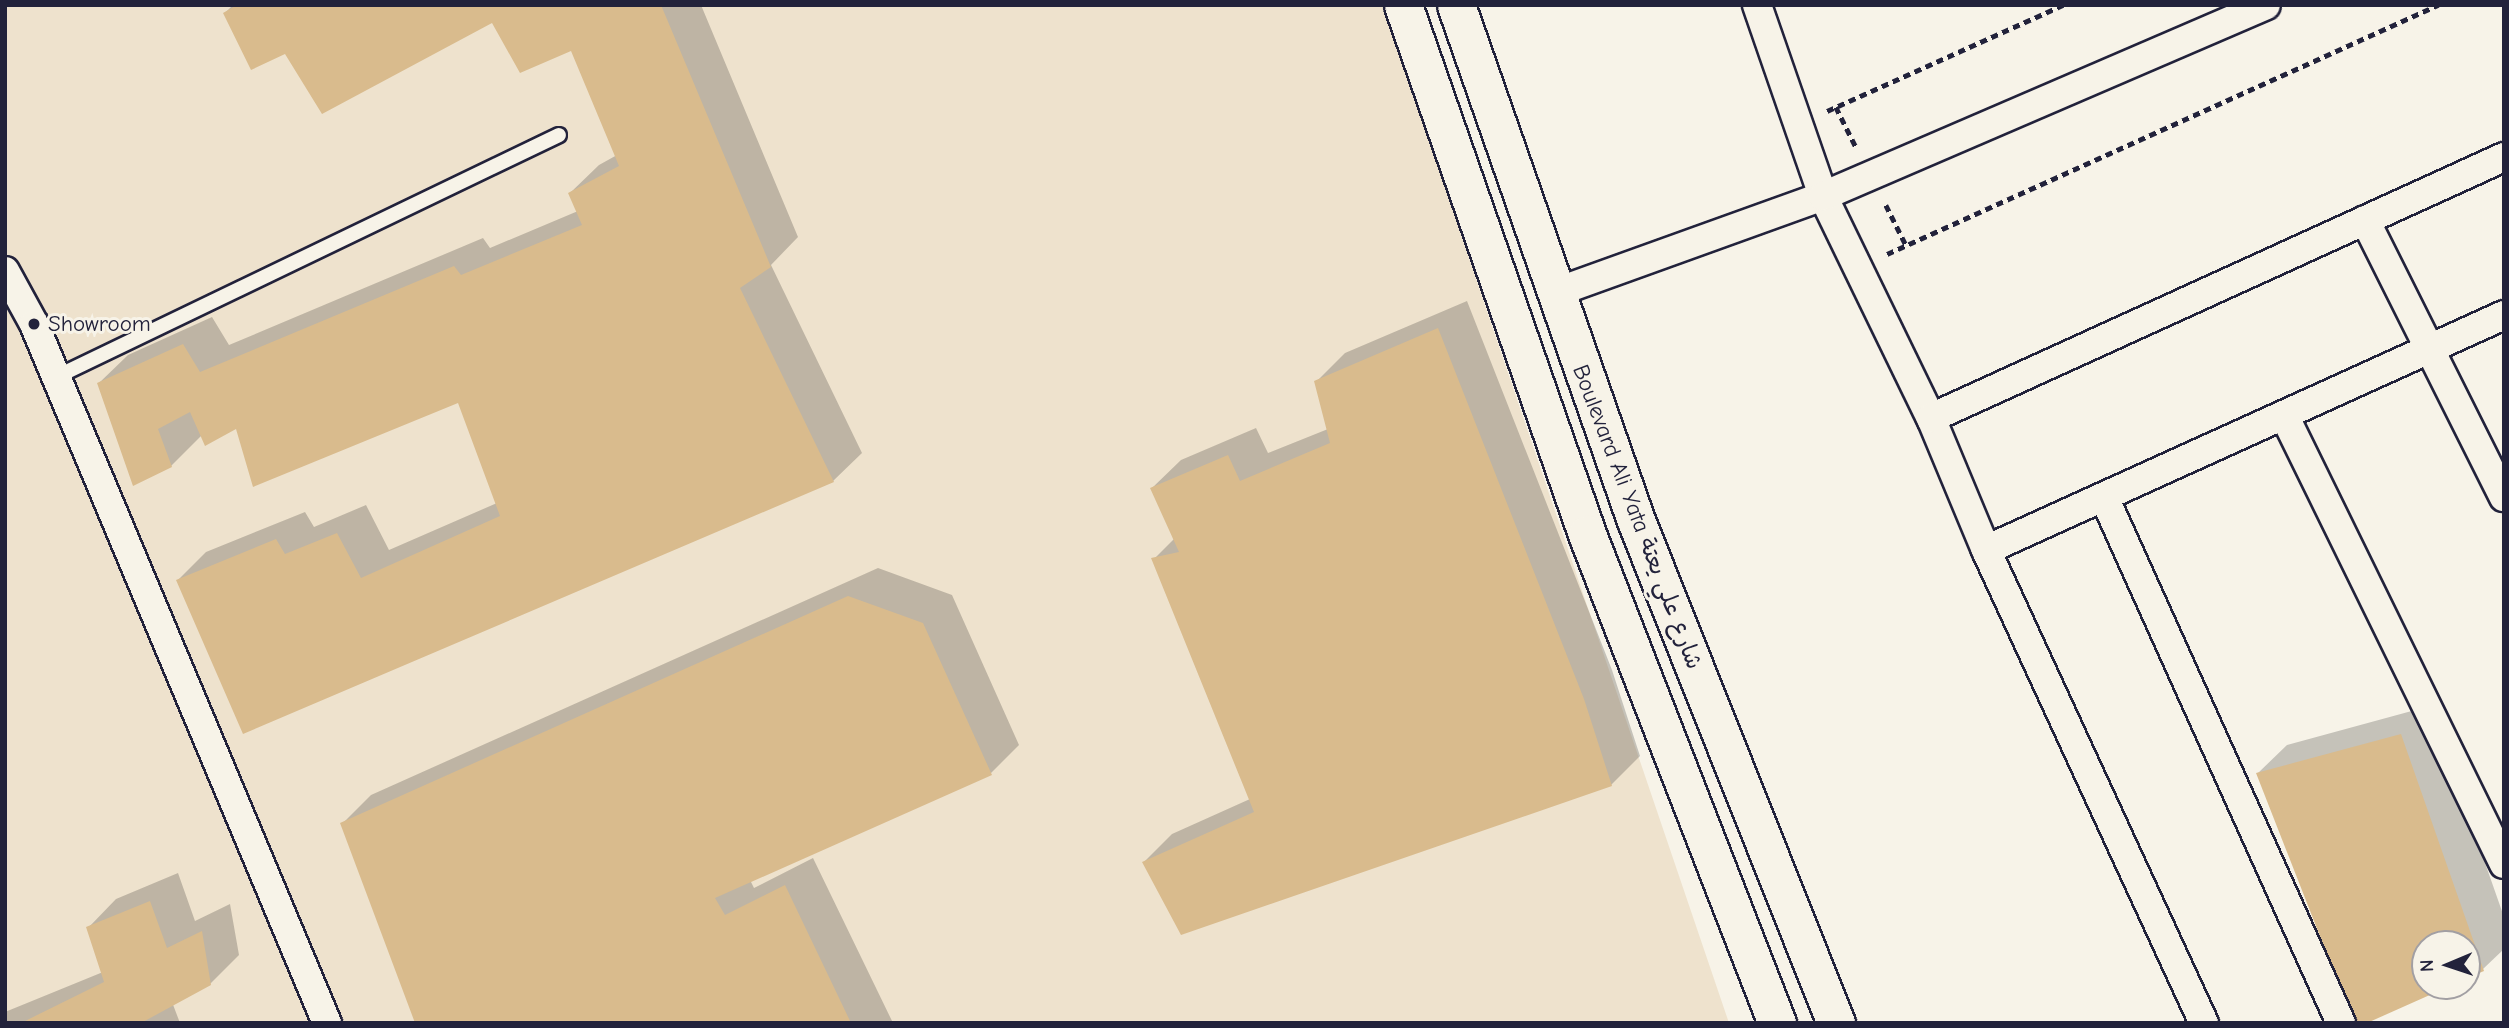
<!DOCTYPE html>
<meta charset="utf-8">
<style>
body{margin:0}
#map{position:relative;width:2509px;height:1028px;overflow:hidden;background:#f7f3e8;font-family:"Comic Neue","Playpen Sans Arabic",sans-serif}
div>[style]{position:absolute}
.built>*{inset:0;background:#eee2cd}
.shadow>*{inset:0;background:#0003}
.building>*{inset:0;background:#d9bb8d}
.path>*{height:4.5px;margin-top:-2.25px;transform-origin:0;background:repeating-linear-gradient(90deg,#22223b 0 7px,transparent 0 12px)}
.roads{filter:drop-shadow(2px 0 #22223b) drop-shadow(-2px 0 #22223b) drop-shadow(0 2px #22223b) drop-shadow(0 -2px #22223b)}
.service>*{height:14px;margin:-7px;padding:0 7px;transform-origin:7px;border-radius:7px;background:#f7f3e8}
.minor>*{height:28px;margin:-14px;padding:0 14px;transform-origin:14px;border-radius:14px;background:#f7f3e8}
.tertiary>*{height:37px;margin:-18.5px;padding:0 18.5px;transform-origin:18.5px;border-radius:18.5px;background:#f7f3e8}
.dots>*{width:19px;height:19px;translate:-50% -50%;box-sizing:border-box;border:4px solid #f7f3e8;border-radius:50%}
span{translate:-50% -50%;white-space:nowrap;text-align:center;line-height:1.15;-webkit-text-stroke:6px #f7f3e8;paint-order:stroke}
.poi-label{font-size:23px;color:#22223b}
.left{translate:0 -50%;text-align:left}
.street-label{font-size:23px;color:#22223b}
.frame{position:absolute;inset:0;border:7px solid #22223b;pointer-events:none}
.north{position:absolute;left:2411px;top:930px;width:70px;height:70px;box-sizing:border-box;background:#f7f3e8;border:2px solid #a29fa3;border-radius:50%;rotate:268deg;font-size:19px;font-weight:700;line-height:28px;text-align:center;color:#22223b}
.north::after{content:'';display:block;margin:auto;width:24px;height:32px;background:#22223b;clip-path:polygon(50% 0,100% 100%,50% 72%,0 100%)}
</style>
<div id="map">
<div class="built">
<div style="clip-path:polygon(5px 5px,1383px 5px,1729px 1023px,5px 1023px)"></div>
</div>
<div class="shadow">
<div style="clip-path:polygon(233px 5px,701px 5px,798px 237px,771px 265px,862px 453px,833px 481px,243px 732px,178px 580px,206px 552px,305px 512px,314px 527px,366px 505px,389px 550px,497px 503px,459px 401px,237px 426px,202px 435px,171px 466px,99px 383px,128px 355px,212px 317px,229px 345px,483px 238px,490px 248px,578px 211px,570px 193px,599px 165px,617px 155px,572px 48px,493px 20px,285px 51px,225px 13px)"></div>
<div style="clip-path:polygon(1467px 301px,1612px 670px,1640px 756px,1611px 785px,1144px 862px,1172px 834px,1250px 799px,1154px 559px,1175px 538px,1152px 488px,1181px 460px,1256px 428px,1268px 453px,1328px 429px,1316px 382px,1345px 353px)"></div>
<div style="clip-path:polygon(878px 568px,952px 595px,1019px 745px,991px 773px,750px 880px,754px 888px,813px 858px,893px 1023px,446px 1023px,342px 824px,371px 795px)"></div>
<div style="clip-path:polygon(2430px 706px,2504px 917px,2504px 949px,2483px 969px,2467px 976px,2467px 944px,2425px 944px,2425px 986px,2445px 986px,2363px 1023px,2258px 773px,2287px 745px)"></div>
<div style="clip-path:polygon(178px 873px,195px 921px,230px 904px,239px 955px,210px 984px,172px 1002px,180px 1023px,5px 1023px,5px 1012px,103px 972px,88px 928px,116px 899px)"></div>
</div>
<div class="building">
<div style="clip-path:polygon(237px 5px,661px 5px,771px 267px,740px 288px,834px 482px,243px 734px,176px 580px,276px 539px,285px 554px,337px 533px,361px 578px,500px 516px,458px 403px,253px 487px,236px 429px,205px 446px,190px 412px,158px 429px,172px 467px,133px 486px,97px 383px,183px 344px,200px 372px,454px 266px,461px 275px,582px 225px,568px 193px,619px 166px,571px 51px,520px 73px,492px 23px,322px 114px,285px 54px,251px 70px,223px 13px)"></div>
<div style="clip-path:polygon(1438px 328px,1584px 699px,1612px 786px,1181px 935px,1142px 862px,1254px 812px,1151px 558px,1179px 552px,1150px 488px,1228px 455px,1240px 481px,1330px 443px,1314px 381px)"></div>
<div style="clip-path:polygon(848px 596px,923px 623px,992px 775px,715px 898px,725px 915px,785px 885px,851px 1023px,415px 1023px,340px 823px)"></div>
<div style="clip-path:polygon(2401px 734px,2484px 971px,2467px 978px,2467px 944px,2425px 944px,2425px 986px,2450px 986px,2367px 1023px,2354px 1023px,2256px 773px)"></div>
<div style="clip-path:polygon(150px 901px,167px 948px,202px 931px,211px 985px,141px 1023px,21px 1023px,104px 982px,86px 927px)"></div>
</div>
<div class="path">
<div style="left:1836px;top:107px;width:45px;rotate:63.4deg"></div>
<div style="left:1827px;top:111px;width:259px;rotate:-24.2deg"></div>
<div style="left:1886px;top:205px;width:45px;rotate:63.4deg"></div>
<div style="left:1887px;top:254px;width:605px;rotate:-24.32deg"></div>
</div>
<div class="roads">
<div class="service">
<div style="left:56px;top:377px;width:558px;rotate:-25.69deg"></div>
</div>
<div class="minor">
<div style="left:1757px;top:5px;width:202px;rotate:70.9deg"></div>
<div style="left:1823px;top:196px;width:247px;rotate:64.1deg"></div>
<div style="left:1931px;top:418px;width:143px;rotate:67.4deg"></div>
<div style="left:1986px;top:550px;width:521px;rotate:65.26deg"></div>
<div style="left:2365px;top:220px;width:310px;rotate:63.4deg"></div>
<div style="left:5px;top:271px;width:60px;rotate:61.3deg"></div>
<div style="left:34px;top:324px;width:758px;rotate:67.26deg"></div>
<div style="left:1554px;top:293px;width:286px;rotate:-19.8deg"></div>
<div style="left:1823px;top:196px;width:482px;rotate:-23.3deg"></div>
<div style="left:2284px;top:415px;width:500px;rotate:63.9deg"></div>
<div style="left:1931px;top:418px;width:630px;rotate:-24.49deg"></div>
<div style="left:2104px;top:497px;width:577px;rotate:65.75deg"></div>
<div style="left:1986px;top:550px;width:569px;rotate:-24.4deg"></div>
</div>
<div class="tertiary">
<div style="left:1403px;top:5px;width:560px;rotate:70.82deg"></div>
<div style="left:1587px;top:534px;width:525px;rotate:68.77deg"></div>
<div style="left:1456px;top:5px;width:543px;rotate:70.76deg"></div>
<div style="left:1635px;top:518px;width:544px;rotate:68.3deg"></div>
</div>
</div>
<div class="dots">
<div style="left:34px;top:324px;background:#22223b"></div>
</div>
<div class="poi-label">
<span class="left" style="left:48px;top:324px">Showroom</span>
</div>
<div class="street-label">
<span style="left:1637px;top:517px;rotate:69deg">Boulevard Ali Yata شارع علي يعتة</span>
</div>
<div class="frame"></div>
<div class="north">N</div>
</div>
